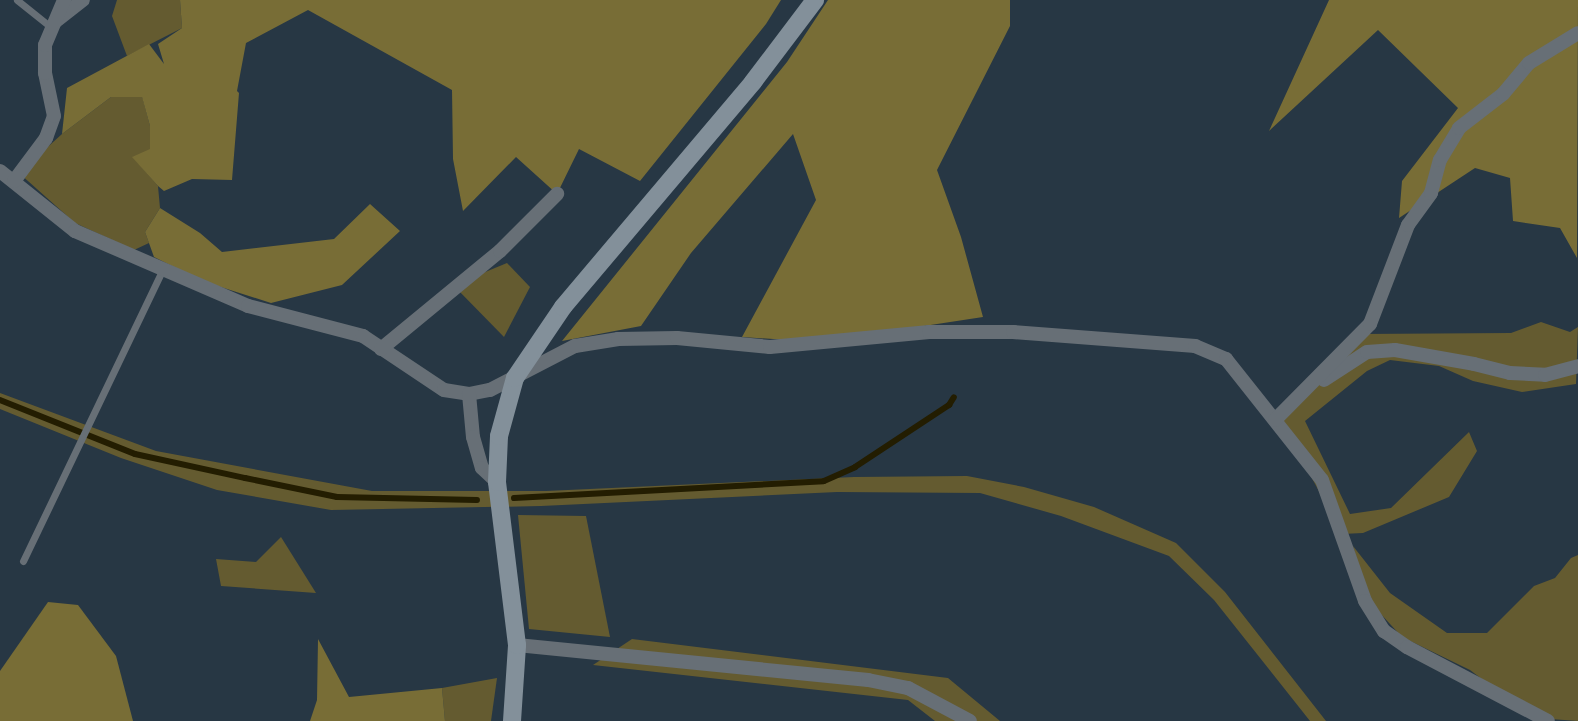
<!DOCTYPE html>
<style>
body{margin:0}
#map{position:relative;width:1578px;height:721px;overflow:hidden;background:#273744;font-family:Lora,serif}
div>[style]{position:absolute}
.green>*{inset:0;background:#645b30}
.forest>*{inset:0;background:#786d36}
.stream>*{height:6px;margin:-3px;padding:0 3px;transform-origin:3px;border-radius:3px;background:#231d01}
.lane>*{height:7px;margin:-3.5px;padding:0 3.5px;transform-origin:3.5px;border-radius:3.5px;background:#676f76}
.street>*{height:14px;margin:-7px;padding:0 7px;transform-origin:7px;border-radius:7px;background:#676f76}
.secondary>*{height:18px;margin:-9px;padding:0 9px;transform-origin:9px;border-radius:9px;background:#83909a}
span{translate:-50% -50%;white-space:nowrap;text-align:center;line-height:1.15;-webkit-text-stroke:7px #1d2d3a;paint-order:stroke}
</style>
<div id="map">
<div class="green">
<div style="clip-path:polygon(117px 0,180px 0,182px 28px,127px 56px,112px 16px)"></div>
<div style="clip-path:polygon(142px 96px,157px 152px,133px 157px,158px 186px,160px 208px,145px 232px,149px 243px,134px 250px,75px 223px,19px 173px,62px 134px,111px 97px)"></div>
<div style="clip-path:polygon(507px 263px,530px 287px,504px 337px,457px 289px,478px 275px)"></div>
<div style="clip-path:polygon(1541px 322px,1570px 332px,1578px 327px,1576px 384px,1522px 392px,1473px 381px,1439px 366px,1390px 360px,1367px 371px,1305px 421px,1350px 514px,1391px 508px,1469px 432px,1477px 451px,1449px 497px,1363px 533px,1342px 534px,1279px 417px,1360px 334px,1511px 333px)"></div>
<div style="clip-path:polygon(0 393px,156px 451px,372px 491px,546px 491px,854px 477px,967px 476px,1024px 487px,1094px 507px,1176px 543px,1225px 592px,1326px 721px,1310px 721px,1214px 600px,1169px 556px,1061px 516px,980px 493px,837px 492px,541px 506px,331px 510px,217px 490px,121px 458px,0 409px)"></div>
<div style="clip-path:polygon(518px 515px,586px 516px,610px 637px,529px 629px)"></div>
<div style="clip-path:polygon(281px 537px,316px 593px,221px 586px,216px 559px,256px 562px)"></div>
<div style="clip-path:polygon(1353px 546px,1390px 593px,1447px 633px,1487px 633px,1534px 586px,1555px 578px,1571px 558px,1578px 555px,1578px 721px,1550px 719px,1499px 692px,1470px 670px,1402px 637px,1367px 599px)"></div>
<div style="clip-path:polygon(632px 639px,948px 678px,1000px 721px,935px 721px,908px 700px,593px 665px)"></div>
<div style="clip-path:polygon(497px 678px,491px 721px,445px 721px,442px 688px)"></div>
</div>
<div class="forest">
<div style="clip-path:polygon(180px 0,781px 0,766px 24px,640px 181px,579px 149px,557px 194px,516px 157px,463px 211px,453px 159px,452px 90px,308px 10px,246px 43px,237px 91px,239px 93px,232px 180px,192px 179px,164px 191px,158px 186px,132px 157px,150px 149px,150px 126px,142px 97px,111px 97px,62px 134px,67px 88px,149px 44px,164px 64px,158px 44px,182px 28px)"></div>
<div style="clip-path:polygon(828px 0,1010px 0,1010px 26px,937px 170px,961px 237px,983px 317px,819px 342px,742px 337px,816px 200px,793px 134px,691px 253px,641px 326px,562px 341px,787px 62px)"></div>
<div style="clip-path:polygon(1329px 0,1578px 0,1577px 258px,1560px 228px,1513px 221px,1510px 178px,1475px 168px,1399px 218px,1402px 181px,1458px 108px,1378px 30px,1269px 131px)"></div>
<div style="clip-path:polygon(370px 204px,400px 231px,342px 285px,271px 303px,202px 281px,154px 257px,145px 232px,160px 208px,200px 233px,222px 252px,334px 239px)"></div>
<div style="clip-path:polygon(48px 602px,78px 605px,116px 656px,133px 721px,0 721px,0 671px)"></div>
<div style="clip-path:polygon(318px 639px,349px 697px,442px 688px,445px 721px,310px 721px,317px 700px)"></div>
</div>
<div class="stream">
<div style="left:0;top:400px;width:145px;rotate:21.8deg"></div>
<div style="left:135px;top:454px;width:113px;rotate:12.3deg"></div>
<div style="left:245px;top:478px;width:94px;rotate:11.7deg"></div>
<div style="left:337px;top:497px;width:140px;rotate:1.2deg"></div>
<div style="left:514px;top:498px;width:310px;rotate:-3.1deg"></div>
<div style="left:824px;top:481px;width:34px;rotate:-24deg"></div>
<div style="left:855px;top:467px;width:113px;rotate:-33.4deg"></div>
<div style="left:949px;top:405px;width:9px;rotate:-58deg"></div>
</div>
<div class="lane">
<div style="left:17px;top:0;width:45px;rotate:38.7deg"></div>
<div style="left:23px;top:561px;width:324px;rotate:-64.4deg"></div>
</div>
<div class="street">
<div style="left:56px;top:21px;width:34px;rotate:-38deg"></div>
<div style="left:0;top:171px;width:96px;rotate:38.7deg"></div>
<div style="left:75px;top:231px;width:189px;rotate:23.4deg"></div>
<div style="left:248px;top:306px;width:119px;rotate:14.6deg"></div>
<div style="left:363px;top:336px;width:97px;rotate:33.7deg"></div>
<div style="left:444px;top:390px;width:25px;rotate:9deg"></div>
<div style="left:469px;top:394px;width:21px;rotate:-11deg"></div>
<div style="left:490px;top:390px;width:96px;rotate:-27.4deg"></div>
<div style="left:575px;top:346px;width:44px;rotate:-9.2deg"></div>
<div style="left:618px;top:339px;width:59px;rotate:-1deg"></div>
<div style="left:677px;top:338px;width:93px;rotate:5.5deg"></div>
<div style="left:770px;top:347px;width:160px;rotate:-5.4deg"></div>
<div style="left:929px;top:332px;width:84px"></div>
<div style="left:1013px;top:332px;width:183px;rotate:4.4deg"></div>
<div style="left:1195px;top:346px;width:34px;rotate:23deg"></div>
<div style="left:1226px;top:359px;width:154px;rotate:51.6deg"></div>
<div style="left:1322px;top:480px;width:128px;rotate:70.4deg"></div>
<div style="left:1365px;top:601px;width:36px;rotate:58deg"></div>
<div style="left:1384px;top:631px;width:28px;rotate:35deg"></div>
<div style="left:1407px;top:647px;width:159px;rotate:27.7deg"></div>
<div style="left:14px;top:181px;width:54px;rotate:-53.3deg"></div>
<div style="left:46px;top:138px;width:23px;rotate:-70deg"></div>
<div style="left:54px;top:116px;width:44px;rotate:-101.8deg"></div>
<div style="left:45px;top:73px;width:28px;rotate:-90deg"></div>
<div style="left:45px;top:45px;width:49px;rotate:-67.1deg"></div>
<div style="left:381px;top:349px;width:154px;rotate:-39.5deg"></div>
<div style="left:500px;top:251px;width:81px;rotate:-45deg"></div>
<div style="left:1324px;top:380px;width:51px;rotate:-33.1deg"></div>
<div style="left:1367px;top:352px;width:28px;rotate:-4deg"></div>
<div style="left:1395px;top:350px;width:80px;rotate:10deg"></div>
<div style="left:1474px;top:364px;width:37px;rotate:14deg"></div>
<div style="left:1510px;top:373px;width:35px;rotate:3deg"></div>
<div style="left:1545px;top:375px;width:34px;rotate:-15deg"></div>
<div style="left:469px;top:394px;width:43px;rotate:84.7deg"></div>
<div style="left:473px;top:437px;width:32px;rotate:74deg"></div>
<div style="left:482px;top:468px;width:21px;rotate:43deg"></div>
<div style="left:1275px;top:420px;width:135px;rotate:-45.3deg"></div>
<div style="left:1370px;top:324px;width:106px;rotate:-69deg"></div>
<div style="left:1408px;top:225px;width:39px;rotate:-54deg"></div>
<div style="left:1431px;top:193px;width:34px;rotate:-75deg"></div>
<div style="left:1440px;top:160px;width:37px;rotate:-59deg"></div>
<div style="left:1459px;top:128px;width:56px;rotate:-37.7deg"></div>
<div style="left:1503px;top:94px;width:40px;rotate:-50deg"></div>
<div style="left:1529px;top:63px;width:57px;rotate:-31.5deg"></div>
<div style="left:517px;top:645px;width:353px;rotate:5.7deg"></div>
<div style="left:868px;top:680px;width:41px;rotate:11.3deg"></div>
<div style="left:908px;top:688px;width:70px;rotate:28deg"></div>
</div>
<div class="secondary">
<div style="left:512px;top:721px;width:76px;rotate:-86.2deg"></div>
<div style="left:517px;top:645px;width:164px;rotate:-97deg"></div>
<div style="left:497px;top:482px;width:46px;rotate:-87.5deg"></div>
<div style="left:499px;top:436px;width:60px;rotate:-74.6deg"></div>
<div style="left:515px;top:378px;width:86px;rotate:-55.9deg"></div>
<div style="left:563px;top:307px;width:294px;rotate:-49.8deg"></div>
<div style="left:753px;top:82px;width:103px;rotate:-52.9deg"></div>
</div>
</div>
